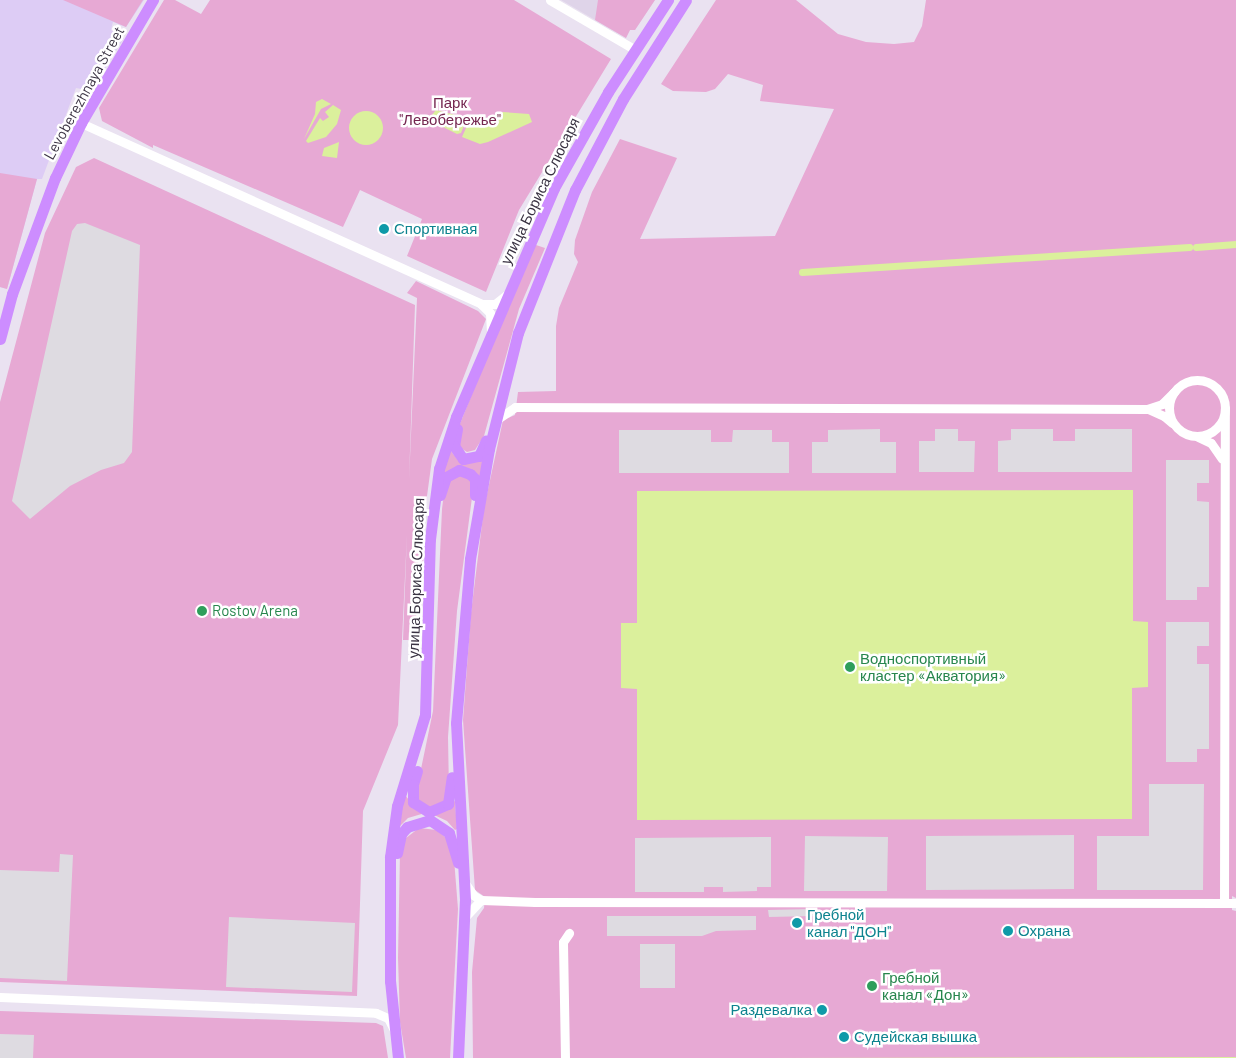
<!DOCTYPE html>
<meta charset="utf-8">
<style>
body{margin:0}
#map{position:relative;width:1236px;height:1058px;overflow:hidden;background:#eae2f1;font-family:Barlow,sans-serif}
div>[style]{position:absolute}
.residential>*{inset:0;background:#dfd4e9}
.commercial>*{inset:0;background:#ddccf5}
.green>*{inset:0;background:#e7a9d4}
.parking>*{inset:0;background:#dedbe1}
.water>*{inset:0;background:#dbf09c}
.round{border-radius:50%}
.canal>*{height:7px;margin:-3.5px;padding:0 3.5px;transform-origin:3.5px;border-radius:3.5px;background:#dbf09c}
.minor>*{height:9px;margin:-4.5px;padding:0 4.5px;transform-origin:4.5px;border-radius:4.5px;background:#fff}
.minor>.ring{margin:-4.5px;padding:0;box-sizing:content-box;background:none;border:9px solid #fff;border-radius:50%}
.major>*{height:11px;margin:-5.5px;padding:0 5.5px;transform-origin:5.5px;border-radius:5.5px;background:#cd8dff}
.dots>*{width:14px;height:14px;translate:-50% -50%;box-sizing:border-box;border:2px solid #fff;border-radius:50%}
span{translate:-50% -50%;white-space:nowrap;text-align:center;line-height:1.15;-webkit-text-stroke:5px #fff;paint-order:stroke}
.street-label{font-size:15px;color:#3a3343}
.park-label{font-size:15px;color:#74264f}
.culture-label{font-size:15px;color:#0d838f}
.left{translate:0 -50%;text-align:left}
.right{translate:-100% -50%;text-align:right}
.leisure-label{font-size:15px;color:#27864d}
</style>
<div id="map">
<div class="residential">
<div style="clip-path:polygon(561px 0,655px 0,635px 30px,630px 30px,626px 38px)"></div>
</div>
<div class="commercial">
<div style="clip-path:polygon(0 0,144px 0,126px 27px,113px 22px,111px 30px,124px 38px,91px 91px,76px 88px,42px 179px,37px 179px,7px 289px,0 287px)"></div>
</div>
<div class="green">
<div style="clip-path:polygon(63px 0,143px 0,126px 27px)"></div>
<div style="clip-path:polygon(164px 0,175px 0,201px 14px,210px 0,514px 0,611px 59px,519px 210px,486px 292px,407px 256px,422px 219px,360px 190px,343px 227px,153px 145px,153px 148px,102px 121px,99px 108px)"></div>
<div style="clip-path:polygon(598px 0,655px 0,635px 30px,630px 30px,626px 38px,595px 20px)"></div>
<div style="clip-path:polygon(716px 0,796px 0,838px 34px,866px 42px,894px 44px,914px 42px,922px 26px,926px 0,1236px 0,1236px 898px,1232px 896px,1232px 910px,1236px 911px,1236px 1058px,473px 1058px,472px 972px,477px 918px,484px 908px,485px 897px,475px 890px,463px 720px,471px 613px,484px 508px,503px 420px,515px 415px,518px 392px,556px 391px,556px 326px,559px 308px,578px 262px,574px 254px,575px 240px,592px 192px,620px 139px,677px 158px,640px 239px,775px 236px,834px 109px,760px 101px,763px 85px,728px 74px,715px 89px,706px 92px,673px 91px,661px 84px)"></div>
<div style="clip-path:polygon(94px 158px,415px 305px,409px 480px,417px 298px,407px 293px,416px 281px,478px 311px,486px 319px,432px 459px,425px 511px,420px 640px,403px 640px,407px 534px,398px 725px,363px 811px,357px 996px,0 982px,0 402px,45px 233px,76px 167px)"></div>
<div style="clip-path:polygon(0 173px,37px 179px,7px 289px,0 287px)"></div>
<div style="clip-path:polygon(533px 244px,545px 248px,519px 309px,484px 436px,475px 450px,467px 452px,459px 447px,457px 431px)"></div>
<div style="clip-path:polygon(450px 450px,458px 460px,467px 463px,483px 457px,482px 476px,442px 473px)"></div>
<div style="clip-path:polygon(453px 475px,468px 475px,473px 490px,457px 611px,448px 737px,449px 791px,446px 801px,433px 809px,415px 798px,433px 711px,442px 509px,445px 485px)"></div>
<div style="clip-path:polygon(405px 795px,413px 805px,425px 813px,408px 818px,398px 828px)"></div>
<div style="clip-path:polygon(455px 801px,457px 829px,455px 830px,447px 821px,432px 814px)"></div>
<div style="clip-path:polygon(419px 828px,437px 830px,446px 838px,454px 859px,458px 909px,450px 1058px,406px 1058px,400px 1022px,398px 958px,400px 853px,406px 838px)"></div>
<div style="clip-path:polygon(0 1011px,376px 1023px,383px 1026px,388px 1058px,0 1058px)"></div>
</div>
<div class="parking">
<div style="clip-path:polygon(85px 223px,140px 245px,132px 452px,124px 463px,101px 470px,70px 486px,30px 519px,12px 501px,72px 231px,77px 224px)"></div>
<div style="clip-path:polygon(880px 429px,880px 442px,896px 442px,896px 473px,812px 473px,812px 442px,828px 442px,828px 430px)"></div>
<div style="clip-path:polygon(935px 429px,958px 429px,958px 441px,975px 441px,974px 472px,919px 472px,919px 441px,935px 441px)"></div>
<div style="clip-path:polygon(1011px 429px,1053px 429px,1053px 441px,1075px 441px,1075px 429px,1132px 429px,1132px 472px,998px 472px,998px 441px,1011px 440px)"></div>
<div style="clip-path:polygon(619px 430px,711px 430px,711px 442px,732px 442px,733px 430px,772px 430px,772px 442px,789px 442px,789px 473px,619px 473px)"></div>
<div style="clip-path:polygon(1166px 460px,1209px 460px,1209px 483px,1197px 483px,1197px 501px,1209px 502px,1209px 587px,1197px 587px,1197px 600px,1166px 600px)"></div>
<div style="clip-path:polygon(1166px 622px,1209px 622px,1209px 646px,1197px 646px,1197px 664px,1209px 664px,1209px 749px,1197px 749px,1197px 762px,1166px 762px)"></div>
<div style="clip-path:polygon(1149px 784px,1204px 784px,1203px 890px,1097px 890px,1097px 836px,1149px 836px)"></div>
<div style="clip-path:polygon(1074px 835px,1074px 889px,926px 890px,926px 836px)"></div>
<div style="clip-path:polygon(805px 836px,888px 837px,887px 891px,804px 891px)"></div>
<div style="clip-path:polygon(771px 837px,771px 887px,757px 887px,757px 891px,723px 892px,723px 887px,704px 887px,704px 892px,635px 892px,635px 838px)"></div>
<div style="clip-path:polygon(60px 854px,73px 855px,67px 981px,0 978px,0 870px,59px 872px)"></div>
<div style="clip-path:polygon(813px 909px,813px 916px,769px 917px,768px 910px)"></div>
<div style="clip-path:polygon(607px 916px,756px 916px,756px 930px,716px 931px,702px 936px,607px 936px)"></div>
<div style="clip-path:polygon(229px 917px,355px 923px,352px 992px,226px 987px)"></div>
<div style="clip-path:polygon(640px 944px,675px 944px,675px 988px,640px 988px)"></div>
<div style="clip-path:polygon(0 1034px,34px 1035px,33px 1058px,0 1058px)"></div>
</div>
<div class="water">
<div style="clip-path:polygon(322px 99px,331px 104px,321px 109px,304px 139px,315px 114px,316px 102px)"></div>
<div style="clip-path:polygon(333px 105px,341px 110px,337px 124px,326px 137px,308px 143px,306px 141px,320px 118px,323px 121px,329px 117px,325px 112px)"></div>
<div style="clip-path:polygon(436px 110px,467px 118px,461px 133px,457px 134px,433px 122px,431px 116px)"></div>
<div class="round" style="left:349px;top:111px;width:34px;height:34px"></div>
<div style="clip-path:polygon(503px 112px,529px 114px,532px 122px,488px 142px,480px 144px,462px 137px,470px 119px,479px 121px)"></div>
<div style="clip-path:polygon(339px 142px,337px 158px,322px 156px,324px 148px)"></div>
<div style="clip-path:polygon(1133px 490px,1133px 621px,1148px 622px,1148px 687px,1132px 688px,1132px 819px,637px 820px,637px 689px,621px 688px,621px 623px,637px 623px,637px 491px)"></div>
<div style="clip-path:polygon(1236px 1057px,1236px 1058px,703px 1058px,751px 1058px)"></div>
</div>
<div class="canal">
<div style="left:1196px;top:247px;width:40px;rotate:-4.3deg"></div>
<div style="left:802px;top:272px;width:388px;rotate:-3.7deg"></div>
</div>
<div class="minor">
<div style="left:550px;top:0;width:97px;rotate:30.3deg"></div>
<div style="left:81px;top:123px;width:439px;rotate:24.3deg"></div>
<div style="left:481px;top:304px;width:13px;rotate:45deg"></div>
<div style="left:490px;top:313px;width:17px;rotate:87deg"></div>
<div style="left:481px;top:304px;width:14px"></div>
<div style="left:495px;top:304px;width:14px;rotate:-39deg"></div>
<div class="ring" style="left:1169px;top:380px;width:47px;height:47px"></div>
<div style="left:1148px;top:409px;width:17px;rotate:24deg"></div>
<div style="left:1164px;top:416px;width:11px;rotate:41deg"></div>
<div style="left:496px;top:420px;width:23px;rotate:-34deg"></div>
<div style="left:515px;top:407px;width:632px;rotate:0.18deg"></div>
<div style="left:1147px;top:409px;width:16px;rotate:-18deg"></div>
<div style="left:1162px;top:404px;width:17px;rotate:-45deg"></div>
<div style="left:1198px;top:437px;width:14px;rotate:25deg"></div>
<div style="left:1211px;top:443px;width:19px;rotate:55deg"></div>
<div style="left:465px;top:883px;width:14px;rotate:56deg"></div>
<div style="left:473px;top:895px;width:9px;rotate:32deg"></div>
<div style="left:481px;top:900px;width:54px;rotate:2.1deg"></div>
<div style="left:535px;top:902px;width:701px;rotate:0.08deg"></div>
<div style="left:1224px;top:903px;width:495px;rotate:-89.9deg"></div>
<div style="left:465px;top:917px;width:23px;rotate:-47deg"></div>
<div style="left:0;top:997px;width:376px;rotate:2.4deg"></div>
<div style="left:376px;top:1013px;width:13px;rotate:23deg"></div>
<div style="left:388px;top:1018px;width:13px;rotate:63deg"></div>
<div style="left:565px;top:1058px;width:116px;rotate:-91deg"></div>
<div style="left:563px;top:942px;width:11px;rotate:-56deg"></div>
</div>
<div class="major">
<div style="left:0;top:339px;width:47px;rotate:-75.1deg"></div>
<div style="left:12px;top:294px;width:124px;rotate:-69.7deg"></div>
<div style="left:55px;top:178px;width:61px;rotate:-64.7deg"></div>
<div style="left:81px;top:123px;width:143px;rotate:-59.7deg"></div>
<div style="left:457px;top:429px;width:17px;rotate:100deg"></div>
<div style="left:454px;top:446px;width:16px;rotate:55deg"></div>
<div style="left:463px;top:459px;width:16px;rotate:-11deg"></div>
<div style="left:479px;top:456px;width:17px;rotate:-66deg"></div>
<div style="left:440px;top:495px;width:19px;rotate:-72deg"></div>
<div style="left:446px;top:477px;width:15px;rotate:-28deg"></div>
<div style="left:459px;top:470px;width:12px;rotate:20deg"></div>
<div style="left:470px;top:474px;width:7px;rotate:45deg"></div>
<div style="left:475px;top:479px;width:16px;rotate:90deg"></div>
<div style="left:417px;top:771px;width:14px;rotate:107deg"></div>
<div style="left:413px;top:784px;width:18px;rotate:90deg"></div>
<div style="left:413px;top:802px;width:19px;rotate:32deg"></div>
<div style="left:429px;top:812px;width:21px;rotate:-23deg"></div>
<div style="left:448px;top:804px;width:27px;rotate:-82deg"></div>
<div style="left:397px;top:853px;width:19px;rotate:-78deg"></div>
<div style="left:401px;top:834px;width:9px;rotate:-49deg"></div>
<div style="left:407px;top:827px;width:24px;rotate:-17deg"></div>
<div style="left:430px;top:820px;width:23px;rotate:34deg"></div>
<div style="left:449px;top:833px;width:31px;rotate:73deg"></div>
<div style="left:398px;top:1058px;width:77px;rotate:-95.9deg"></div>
<div style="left:390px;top:981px;width:124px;rotate:-90deg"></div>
<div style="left:390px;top:857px;width:51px;rotate:-82.2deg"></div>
<div style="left:397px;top:806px;width:95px;rotate:-72.9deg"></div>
<div style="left:425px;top:715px;width:176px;rotate:-88.4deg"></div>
<div style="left:430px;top:539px;width:71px;rotate:-82.7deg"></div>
<div style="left:439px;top:469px;width:55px;rotate:-71.9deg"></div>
<div style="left:456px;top:417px;width:249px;rotate:-66.8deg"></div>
<div style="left:554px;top:188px;width:110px;rotate:-60.6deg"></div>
<div style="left:608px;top:92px;width:110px;rotate:-56.9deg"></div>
<div style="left:458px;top:1058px;width:158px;rotate:-87.5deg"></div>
<div style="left:465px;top:900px;width:177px;rotate:-92.9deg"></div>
<div style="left:456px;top:723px;width:165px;rotate:-85.1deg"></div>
<div style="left:470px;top:559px;width:112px;rotate:-80.2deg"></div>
<div style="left:489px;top:449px;width:120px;rotate:-76deg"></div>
<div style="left:518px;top:333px;width:154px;rotate:-68.3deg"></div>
<div style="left:575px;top:190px;width:103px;rotate:-62.2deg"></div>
<div style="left:623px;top:99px;width:117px;rotate:-57.5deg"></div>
</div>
<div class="dots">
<div style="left:384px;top:229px;background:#0f9aa8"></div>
<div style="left:202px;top:611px;background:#2e9e5b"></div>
<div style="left:850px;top:667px;background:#2e9e5b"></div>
<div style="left:797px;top:923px;background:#0f9aa8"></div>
<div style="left:1008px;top:931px;background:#0f9aa8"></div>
<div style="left:872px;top:986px;background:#2e9e5b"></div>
<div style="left:822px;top:1010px;background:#0f9aa8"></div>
<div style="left:844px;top:1037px;background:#0f9aa8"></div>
</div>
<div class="street-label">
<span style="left:84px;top:93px;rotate:-61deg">Levoberezhnaya Street</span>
<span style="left:540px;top:191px;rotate:-64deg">улица Бориса Слюсаря</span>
<span style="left:416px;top:578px;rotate:-88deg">улица Бориса Слюсаря</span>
</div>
<div class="park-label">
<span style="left:450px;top:111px">Парк<br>"Левобережье"</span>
</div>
<div class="culture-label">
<span class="left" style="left:394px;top:229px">Спортивная</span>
<span class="left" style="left:807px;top:923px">Гребной<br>канал "ДОН"</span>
<span class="left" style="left:1018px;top:931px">Охрана</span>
<span class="right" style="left:812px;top:1010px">Раздевалка</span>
<span class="left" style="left:854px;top:1037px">Судейская вышка</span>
</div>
<div class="leisure-label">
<span class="left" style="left:212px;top:611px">Rostov Arena</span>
<span class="left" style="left:860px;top:667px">Водноспортивный<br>кластер «Акватория»</span>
<span class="left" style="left:882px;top:986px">Гребной<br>канал «Дон»</span>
</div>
</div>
